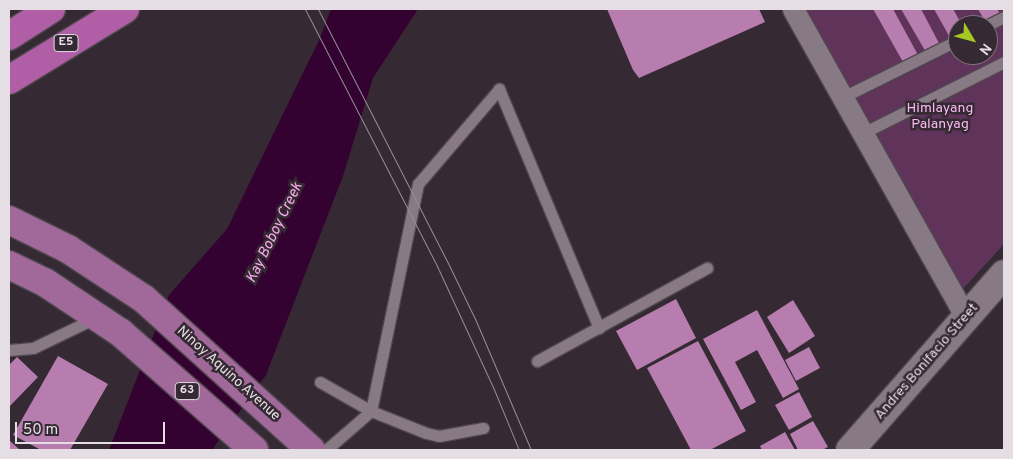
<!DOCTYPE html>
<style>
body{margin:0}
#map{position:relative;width:1013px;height:459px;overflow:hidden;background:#352a33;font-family:Overpass,sans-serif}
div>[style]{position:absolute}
.green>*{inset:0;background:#60345a}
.water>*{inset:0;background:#340230}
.building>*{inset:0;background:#b67dae}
.roads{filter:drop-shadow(1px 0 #50474f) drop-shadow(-1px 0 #50474f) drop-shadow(0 1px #50474f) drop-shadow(0 -1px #50474f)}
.service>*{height:11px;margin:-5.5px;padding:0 5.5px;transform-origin:5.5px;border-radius:5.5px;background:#877a85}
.minor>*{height:21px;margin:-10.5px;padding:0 10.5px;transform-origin:10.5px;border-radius:10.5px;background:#877a85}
.tertiary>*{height:28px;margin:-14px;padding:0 14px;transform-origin:14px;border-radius:14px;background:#877a85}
.primary>*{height:28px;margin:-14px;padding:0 14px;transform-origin:14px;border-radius:14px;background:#a06999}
.motorway>*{height:28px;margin:-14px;padding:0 14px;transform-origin:14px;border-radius:14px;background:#b05ea6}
.tram>*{height:1px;margin:-0.5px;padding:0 0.5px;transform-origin:0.5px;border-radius:0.5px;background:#968e95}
span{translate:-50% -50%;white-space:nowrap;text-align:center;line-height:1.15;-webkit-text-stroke:5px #352a33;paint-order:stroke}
.shield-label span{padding:1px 4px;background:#352a33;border:1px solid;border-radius:4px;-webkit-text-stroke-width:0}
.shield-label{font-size:12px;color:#e5dee4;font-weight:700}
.park-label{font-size:14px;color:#fab9f0}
.street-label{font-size:14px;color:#e5dee4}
.water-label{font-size:15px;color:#f9a9ed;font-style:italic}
.frame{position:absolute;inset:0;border:10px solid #e5dee4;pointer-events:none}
.north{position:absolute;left:948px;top:15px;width:50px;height:50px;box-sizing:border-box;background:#352a33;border:1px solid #7b727a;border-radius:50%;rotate:127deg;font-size:14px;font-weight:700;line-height:20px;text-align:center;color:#e5dee4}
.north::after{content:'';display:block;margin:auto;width:18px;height:22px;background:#a5c822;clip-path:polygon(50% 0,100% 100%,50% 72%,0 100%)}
.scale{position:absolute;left:15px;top:422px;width:150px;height:22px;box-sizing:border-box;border:2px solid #e5dee4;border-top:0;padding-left:6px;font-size:15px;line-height:18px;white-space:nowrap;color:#e5dee4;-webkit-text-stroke:4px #352a33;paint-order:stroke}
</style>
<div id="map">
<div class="green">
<div style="clip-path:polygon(evenodd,804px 9px,1004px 9px,1004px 244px,962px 290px,804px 9px,958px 25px,988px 25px,988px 55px,958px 55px,958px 25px)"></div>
</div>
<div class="water">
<div style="clip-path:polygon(331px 9px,418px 9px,373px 78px,343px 176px,266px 375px,212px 450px,109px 450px,169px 295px,227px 229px,320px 38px)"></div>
</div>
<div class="building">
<div style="clip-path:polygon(607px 9px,759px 9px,765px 22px,639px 78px,633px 70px)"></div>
<div style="clip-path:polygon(873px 9px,893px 9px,918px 55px,903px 62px)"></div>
<div style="clip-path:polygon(901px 9px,921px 9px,941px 47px,927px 54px)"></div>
<div style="clip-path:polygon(934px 9px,953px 9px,962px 25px,958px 25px,958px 40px,953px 43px)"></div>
<div style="clip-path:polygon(978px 9px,997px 9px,1001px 15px,986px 23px)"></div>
<div style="clip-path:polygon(676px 299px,696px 338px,637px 370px,616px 331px)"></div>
<div style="clip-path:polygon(793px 300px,815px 336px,789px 353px,767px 317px)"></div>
<div style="clip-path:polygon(757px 310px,799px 389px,783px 398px,757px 350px,735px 362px,756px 402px,741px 410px,703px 339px)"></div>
<div style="clip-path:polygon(698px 341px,746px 431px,710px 450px,691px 450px,647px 368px)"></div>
<div style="clip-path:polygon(809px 347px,820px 368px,796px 381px,785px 360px)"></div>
<div style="clip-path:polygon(58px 356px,108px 384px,70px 450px,41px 450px,13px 435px)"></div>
<div style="clip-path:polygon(17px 357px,38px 377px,9px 407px,9px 365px)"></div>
<div style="clip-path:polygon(799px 392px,812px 417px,789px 430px,775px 405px)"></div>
<div style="clip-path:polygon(813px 421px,828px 447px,822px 450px,798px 450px,790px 434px)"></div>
<div style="clip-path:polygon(785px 432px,795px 450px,762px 450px,760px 446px)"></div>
<div style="clip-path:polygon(9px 440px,20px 450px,9px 450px)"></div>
</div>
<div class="roads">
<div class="service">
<div style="left:988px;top:25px;width:18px;rotate:-27deg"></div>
<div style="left:843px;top:97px;width:128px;rotate:-26.4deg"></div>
<div style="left:863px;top:133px;width:158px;rotate:-26.7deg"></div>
<div style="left:9px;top:350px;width:24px;rotate:-5deg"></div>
<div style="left:33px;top:348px;width:69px;rotate:-25.8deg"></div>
<div style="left:537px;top:361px;width:194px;rotate:-28.7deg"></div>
<div style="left:320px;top:382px;width:59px;rotate:29.6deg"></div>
<div style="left:371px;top:411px;width:59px;rotate:21.8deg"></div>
<div style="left:426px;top:433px;width:13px;rotate:13deg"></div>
<div style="left:439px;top:436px;width:45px;rotate:-10.3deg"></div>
<div style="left:326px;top:450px;width:60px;rotate:-40.9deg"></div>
<div style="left:371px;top:411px;width:232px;rotate:-78.3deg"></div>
<div style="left:418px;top:184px;width:125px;rotate:-49.5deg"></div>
<div style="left:499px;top:89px;width:259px;rotate:67.3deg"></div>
</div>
<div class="minor">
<div style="left:793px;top:9px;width:353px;rotate:60.7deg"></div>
</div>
<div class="tertiary">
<div style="left:850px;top:450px;width:234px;rotate:-48.8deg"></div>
</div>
<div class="primary">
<div style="left:9px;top:220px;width:66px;rotate:26.2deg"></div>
<div style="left:68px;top:249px;width:91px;rotate:33.3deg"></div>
<div style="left:144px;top:299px;width:225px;rotate:42.1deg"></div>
<div style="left:9px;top:265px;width:41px;rotate:25.9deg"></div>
<div style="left:46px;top:283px;width:90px;rotate:33.7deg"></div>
<div style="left:121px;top:333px;width:177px;rotate:41.3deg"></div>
</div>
<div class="motorway">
<div style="left:9px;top:36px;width:50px;rotate:-32.7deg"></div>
<div style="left:9px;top:80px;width:136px;rotate:-31.5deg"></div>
</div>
</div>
<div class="tram">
<div style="left:305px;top:9px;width:289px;rotate:62.8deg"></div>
<div style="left:437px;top:266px;width:133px;rotate:65.2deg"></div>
<div style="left:493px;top:387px;width:68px;rotate:67.6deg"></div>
<div style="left:318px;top:9px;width:283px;rotate:62.9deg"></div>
<div style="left:447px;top:261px;width:67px;rotate:64.2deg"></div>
<div style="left:476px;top:321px;width:140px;rotate:66.9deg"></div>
</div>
<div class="shield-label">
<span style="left:66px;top:43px">E5</span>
<span style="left:187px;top:391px">63</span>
</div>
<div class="park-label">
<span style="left:940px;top:117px">Himlayang<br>Palanyag</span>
</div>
<div class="street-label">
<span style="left:927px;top:362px;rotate:-49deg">Andres Bonifacio Street</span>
<span style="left:228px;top:374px;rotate:42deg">Ninoy Aquino Avenue</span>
</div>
<div class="water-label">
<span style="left:275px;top:233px;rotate:-64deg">Kay Boboy Creek</span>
</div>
<div class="frame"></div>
<div class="north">N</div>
<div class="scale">50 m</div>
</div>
